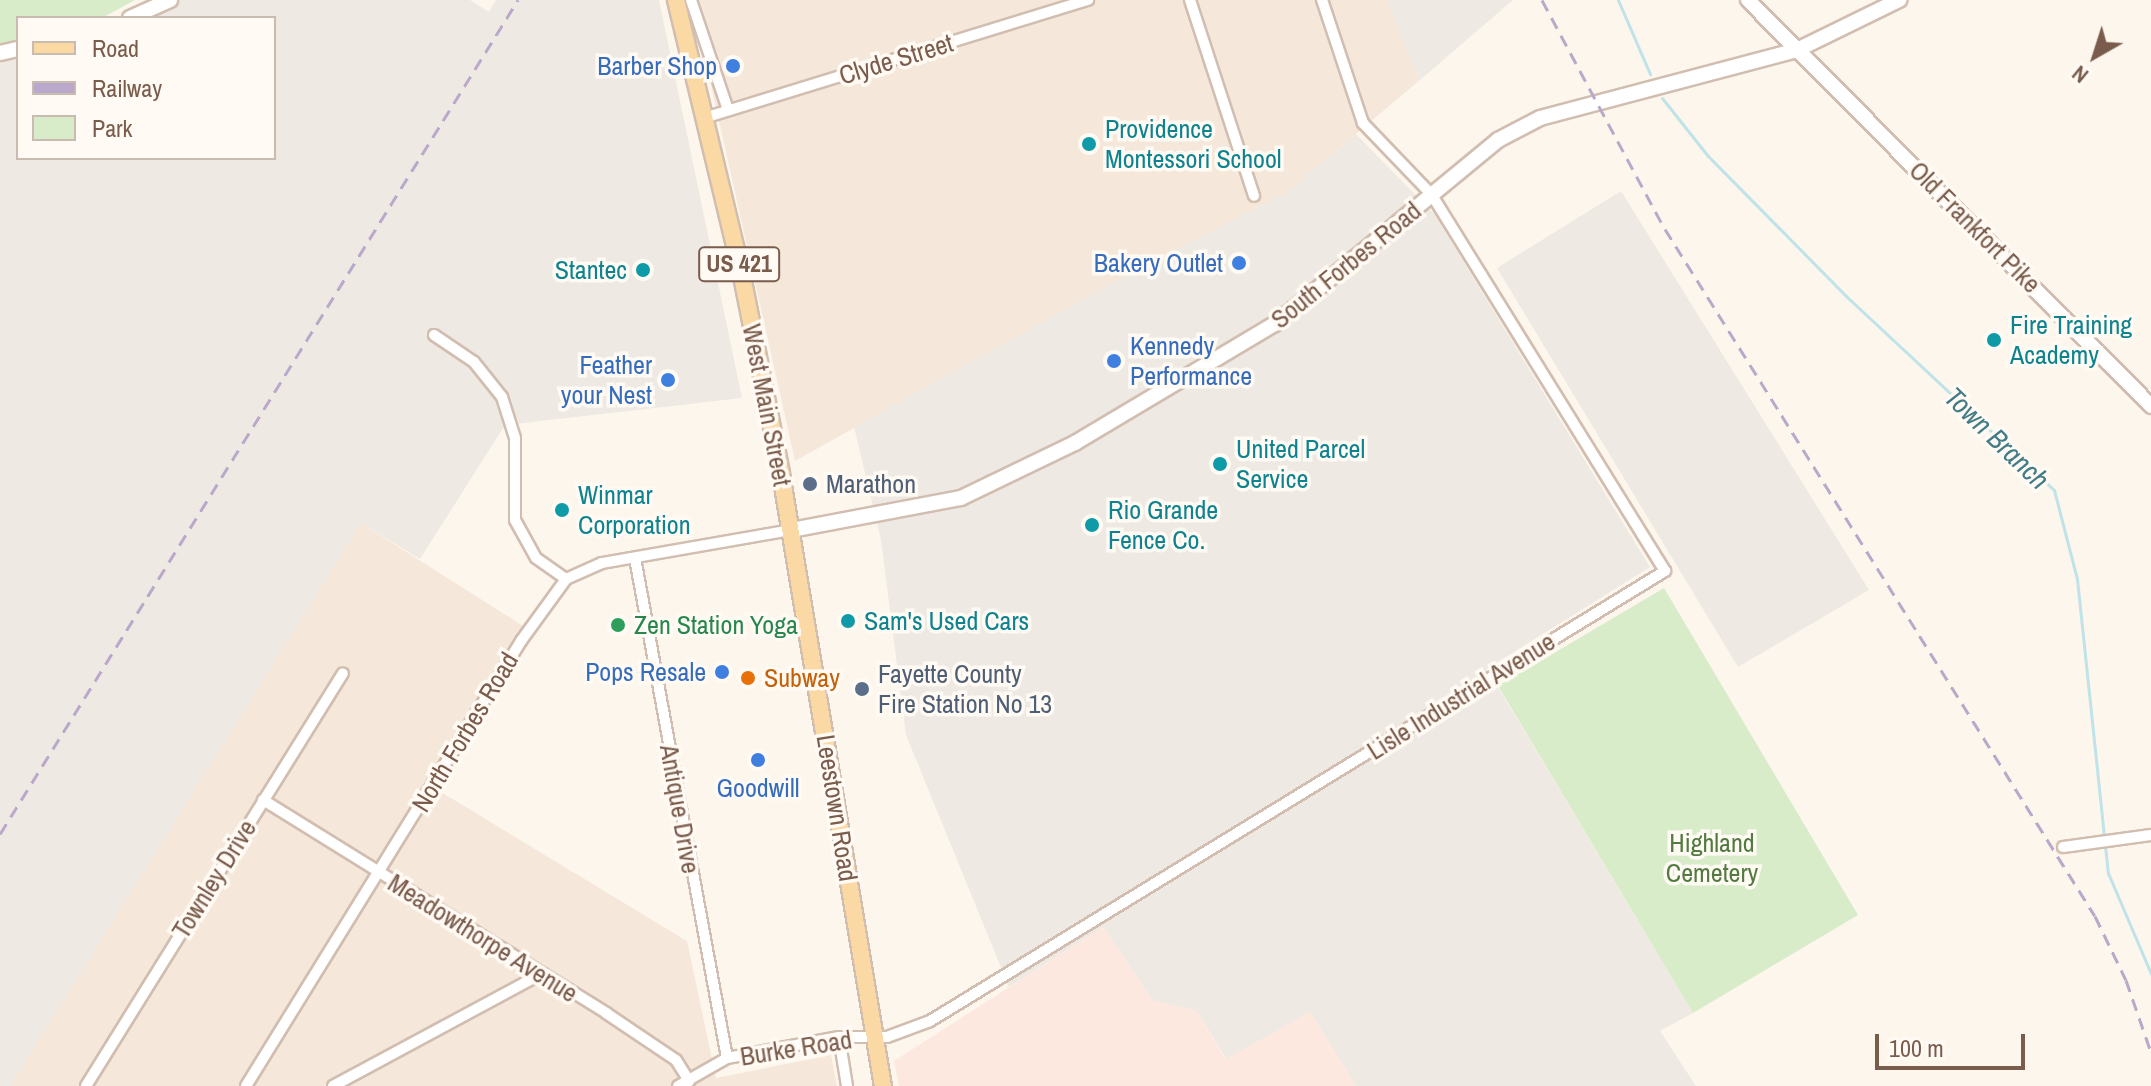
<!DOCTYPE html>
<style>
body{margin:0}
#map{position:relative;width:2151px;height:1086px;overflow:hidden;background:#fdf6ec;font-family:"Archivo Narrow",sans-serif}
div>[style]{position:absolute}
.residential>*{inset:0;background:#f5e8da}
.commercial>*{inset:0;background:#fde8e0}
.industrial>*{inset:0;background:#efe9e4}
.green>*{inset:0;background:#d8ecc9}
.stream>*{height:3px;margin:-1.5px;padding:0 1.5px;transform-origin:1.5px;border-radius:1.5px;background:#bfe3e8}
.roads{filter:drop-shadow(2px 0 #d1beb0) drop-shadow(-2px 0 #d1beb0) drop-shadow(0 2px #d1beb0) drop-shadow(0 -2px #d1beb0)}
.street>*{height:10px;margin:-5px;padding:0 5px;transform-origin:5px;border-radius:5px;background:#fff}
.secondary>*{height:14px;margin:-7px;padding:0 7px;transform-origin:7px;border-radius:7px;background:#fff}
.primary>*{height:16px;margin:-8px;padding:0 8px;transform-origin:8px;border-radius:8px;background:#fbd9a5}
.rail>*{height:3px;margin-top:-1.5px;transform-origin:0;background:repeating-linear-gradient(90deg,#b9a8c9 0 12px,transparent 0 20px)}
.dots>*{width:22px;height:22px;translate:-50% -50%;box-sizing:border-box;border:4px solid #fffaf3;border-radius:50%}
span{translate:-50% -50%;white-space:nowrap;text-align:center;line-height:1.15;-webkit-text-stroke:7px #fffaf3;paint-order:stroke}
.shield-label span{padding:2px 6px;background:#fffaf3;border:2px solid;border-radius:6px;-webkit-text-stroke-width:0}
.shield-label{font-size:24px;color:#7a5c4d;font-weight:700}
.street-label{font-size:26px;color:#7a5c4d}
.shop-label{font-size:26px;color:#366cbe}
.right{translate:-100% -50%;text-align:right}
.left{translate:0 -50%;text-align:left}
.culture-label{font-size:26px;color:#0d838f}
.service-label{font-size:26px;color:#4e5e75}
.leisure-label{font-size:26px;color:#27864d}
.food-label{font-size:26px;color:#c56008}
.park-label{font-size:26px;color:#537a41}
.water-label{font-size:28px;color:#437c86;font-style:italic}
.legend{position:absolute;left:16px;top:16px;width:260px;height:144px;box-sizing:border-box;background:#fffaf3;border:2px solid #cabbb1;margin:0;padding:10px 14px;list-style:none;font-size:24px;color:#7a5c4d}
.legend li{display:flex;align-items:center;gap:16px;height:40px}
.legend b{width:40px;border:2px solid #cabbb1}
.north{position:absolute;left:2055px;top:16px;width:80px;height:80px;-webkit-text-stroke:6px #fffaf3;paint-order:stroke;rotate:219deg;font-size:22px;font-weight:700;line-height:32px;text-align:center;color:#7a5c4d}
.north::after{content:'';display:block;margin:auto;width:28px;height:36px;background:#7a5c4d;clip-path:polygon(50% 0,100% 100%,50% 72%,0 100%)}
.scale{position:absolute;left:1875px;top:1034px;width:150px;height:36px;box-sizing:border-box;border:4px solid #7a5c4d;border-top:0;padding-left:10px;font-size:24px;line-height:28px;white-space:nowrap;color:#7a5c4d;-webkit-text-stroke:6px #fffaf3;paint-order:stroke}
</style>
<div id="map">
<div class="residential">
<div style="clip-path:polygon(692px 0,1386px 0,1420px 80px,1287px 192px,1138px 269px,795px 461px)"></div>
<div style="clip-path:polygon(361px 523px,523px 626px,426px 783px,687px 941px,716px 1078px,831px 1055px,837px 1086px,10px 1086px)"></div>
</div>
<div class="commercial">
<div style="clip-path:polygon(1103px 927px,1153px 1001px,1196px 1010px,1225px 1059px,1310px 1012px,1356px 1086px,899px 1086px,894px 1061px)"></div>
</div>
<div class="industrial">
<div style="clip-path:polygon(170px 0,470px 0,489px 12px,496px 0,659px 0,742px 398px,505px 425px,420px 559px,361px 523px,10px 1086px,0 1086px,0 52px,18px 49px,18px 158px,274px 158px,274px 18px,130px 18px)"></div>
<div style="clip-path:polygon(1386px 0,1513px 0,1420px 80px)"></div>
<div style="clip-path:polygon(1356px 134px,1435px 215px,1650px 567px,1487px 669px,1693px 1013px,1660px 1031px,1696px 1086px,1356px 1086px,1310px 1012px,1226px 1059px,1196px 1010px,1153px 1001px,1103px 927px,1009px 987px,906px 735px,881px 540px,854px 427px,1138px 269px,1287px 192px)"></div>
<div style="clip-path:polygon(1621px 191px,1869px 590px,1738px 667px,1497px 268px)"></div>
</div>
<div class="green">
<div style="clip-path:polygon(0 0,135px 0,102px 18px,18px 18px,18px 40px,0 44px)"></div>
<div style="clip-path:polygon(1664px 588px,1858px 915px,1693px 1013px,1498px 686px)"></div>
</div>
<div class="stream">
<div style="left:1618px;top:0;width:81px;rotate:66.6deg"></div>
<div style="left:1662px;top:98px;width:74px;rotate:51.6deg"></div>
<div style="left:1708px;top:156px;width:198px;rotate:45.4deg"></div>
<div style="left:1847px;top:297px;width:283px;rotate:43deg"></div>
<div style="left:2054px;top:490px;width:92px;rotate:75.5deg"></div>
<div style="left:2077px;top:579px;width:296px;rotate:84deg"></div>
<div style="left:2108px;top:873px;width:110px;rotate:66.9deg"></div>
</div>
<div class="roads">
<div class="street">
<div style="left:691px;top:0;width:116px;rotate:71.4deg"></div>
<div style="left:1190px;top:0;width:206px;rotate:71.9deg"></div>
<div style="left:704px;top:118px;width:402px;rotate:-17.1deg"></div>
<div style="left:434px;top:335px;width:48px;rotate:34deg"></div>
<div style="left:474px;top:362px;width:45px;rotate:51.3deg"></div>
<div style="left:502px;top:397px;width:43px;rotate:72.4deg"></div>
<div style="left:515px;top:438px;width:82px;rotate:90deg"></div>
<div style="left:515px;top:520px;width:43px;rotate:61.1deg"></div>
<div style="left:536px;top:558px;width:37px;rotate:35deg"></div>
<div style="left:635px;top:558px;width:508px;rotate:79.57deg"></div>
<div style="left:263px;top:800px;width:404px;rotate:31.8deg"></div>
<div style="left:606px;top:1013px;width:84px;rotate:33.9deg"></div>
<div style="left:676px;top:1060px;width:25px;rotate:58deg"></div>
<div style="left:2063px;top:847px;width:89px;rotate:-7.8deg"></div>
<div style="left:839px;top:1037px;width:50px;rotate:80.7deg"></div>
<div style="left:86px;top:1086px;width:486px;rotate:-58.1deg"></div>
<div style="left:246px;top:1086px;width:523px;rotate:-58.28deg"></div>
<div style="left:521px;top:641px;width:77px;rotate:-54deg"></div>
<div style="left:566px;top:579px;width:39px;rotate:-24deg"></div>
<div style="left:602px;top:563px;width:192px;rotate:-9.9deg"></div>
<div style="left:333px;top:1086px;width:234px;rotate:-28.3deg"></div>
<div style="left:678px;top:1086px;width:56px;rotate:-29.7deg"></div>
<div style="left:727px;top:1058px;width:114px;rotate:-10.6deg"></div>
<div style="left:839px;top:1037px;width:48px"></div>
<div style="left:887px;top:1037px;width:46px;rotate:-20.4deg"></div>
<div style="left:930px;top:1021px;width:862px;rotate:-31.48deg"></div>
<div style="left:1665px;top:571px;width:442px;rotate:-121.8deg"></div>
<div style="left:1432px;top:195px;width:100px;rotate:-133.8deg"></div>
<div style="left:1363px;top:123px;width:130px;rotate:-108.4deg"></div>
</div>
<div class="secondary">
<div style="left:1748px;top:0;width:572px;rotate:45.21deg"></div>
<div style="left:130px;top:18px;width:44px;rotate:-24.2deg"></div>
<div style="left:0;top:53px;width:18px;rotate:-13deg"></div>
<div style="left:791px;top:530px;width:173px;rotate:-10.7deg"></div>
<div style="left:961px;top:498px;width:127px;rotate:-25.8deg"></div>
<div style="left:1075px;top:443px;width:233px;rotate:-30.8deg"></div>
<div style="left:1275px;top:324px;width:289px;rotate:-39.5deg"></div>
<div style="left:1498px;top:140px;width:47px;rotate:-27.6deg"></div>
<div style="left:1540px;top:118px;width:266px;rotate:-14.8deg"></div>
<div style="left:1797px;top:50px;width:114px;rotate:-26.1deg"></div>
</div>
<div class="primary">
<div style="left:676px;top:0;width:274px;rotate:76.5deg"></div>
<div style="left:740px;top:266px;width:212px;rotate:78.8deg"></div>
<div style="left:781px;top:474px;width:620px;rotate:80.54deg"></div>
</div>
</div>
<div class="rail">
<div style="left:1542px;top:0;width:260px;rotate:61.8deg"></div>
<div style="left:1665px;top:229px;width:810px;rotate:57.96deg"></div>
<div style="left:2095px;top:916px;width:71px;rotate:64.2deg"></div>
<div style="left:2126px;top:980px;width:76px;rotate:70.9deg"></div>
<div style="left:0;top:834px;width:982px;rotate:-58.16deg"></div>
</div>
<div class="dots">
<div style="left:733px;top:66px;background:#3f7fe0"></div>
<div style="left:1089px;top:144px;background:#0f9aa8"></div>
<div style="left:1239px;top:263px;background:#3f7fe0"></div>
<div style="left:643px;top:270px;background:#0f9aa8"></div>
<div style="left:1994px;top:340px;background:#0f9aa8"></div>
<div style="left:1114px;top:361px;background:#3f7fe0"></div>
<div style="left:668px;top:380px;background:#3f7fe0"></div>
<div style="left:1220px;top:464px;background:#0f9aa8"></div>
<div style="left:810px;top:484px;background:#5c6f8a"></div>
<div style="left:562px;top:510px;background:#0f9aa8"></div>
<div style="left:1092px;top:525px;background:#0f9aa8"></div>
<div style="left:848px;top:621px;background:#0f9aa8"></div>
<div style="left:618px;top:625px;background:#2e9e5b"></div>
<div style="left:722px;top:672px;background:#3f7fe0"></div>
<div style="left:748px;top:678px;background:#e8710a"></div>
<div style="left:862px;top:689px;background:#5c6f8a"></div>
<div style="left:758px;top:760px;background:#3f7fe0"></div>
</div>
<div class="shield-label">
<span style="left:739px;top:264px">US 421</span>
</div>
<div class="street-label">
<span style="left:896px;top:59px;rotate:-17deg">Clyde Street</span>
<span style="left:1975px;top:227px;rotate:45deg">Old Frankfort Pike</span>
<span style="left:1346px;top:265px;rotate:-39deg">South Forbes Road</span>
<span style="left:767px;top:405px;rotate:79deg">West Main Street</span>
<span style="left:1461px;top:696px;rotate:-32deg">Lisle Industrial Avenue</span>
<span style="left:465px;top:732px;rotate:-59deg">North Forbes Road</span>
<span style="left:837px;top:808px;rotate:81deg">Leestown Road</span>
<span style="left:680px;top:809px;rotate:80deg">Antique Drive</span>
<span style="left:214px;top:879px;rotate:-58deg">Townley Drive</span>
<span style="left:483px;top:938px;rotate:32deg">Meadowthorpe Avenue</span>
<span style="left:796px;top:1048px;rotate:-9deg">Burke Road</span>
</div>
<div class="shop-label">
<span class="right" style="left:717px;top:66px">Barber Shop</span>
<span class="right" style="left:1223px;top:263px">Bakery Outlet</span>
<span class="left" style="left:1130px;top:361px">Kennedy<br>Performance</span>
<span class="right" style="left:652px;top:380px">Feather<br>your Nest</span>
<span class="right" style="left:706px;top:672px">Pops Resale</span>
<span style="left:758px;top:788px">Goodwill</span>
</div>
<div class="culture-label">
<span class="left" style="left:1105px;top:144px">Providence<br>Montessori School</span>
<span class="right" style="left:627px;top:270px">Stantec</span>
<span class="left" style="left:2010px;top:340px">Fire Training<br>Academy</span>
<span class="left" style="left:1236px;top:464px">United Parcel<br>Service</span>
<span class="left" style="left:578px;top:510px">Winmar<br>Corporation</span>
<span class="left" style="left:1108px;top:525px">Rio Grande<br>Fence Co.</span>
<span class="left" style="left:864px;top:621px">Sam's Used Cars</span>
</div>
<div class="service-label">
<span class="left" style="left:826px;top:484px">Marathon</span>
<span class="left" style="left:878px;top:689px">Fayette County<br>Fire Station No 13</span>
</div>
<div class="leisure-label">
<span class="left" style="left:634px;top:625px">Zen Station Yoga</span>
</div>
<div class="food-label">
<span class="left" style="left:764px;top:678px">Subway</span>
</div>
<div class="park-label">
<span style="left:1712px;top:858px">Highland<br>Cemetery</span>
</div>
<div class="water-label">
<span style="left:1997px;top:438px;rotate:44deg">Town Branch</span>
</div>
<ul class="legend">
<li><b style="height:10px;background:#fbd9a5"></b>Road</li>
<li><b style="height:10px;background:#b9a8c9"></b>Railway</li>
<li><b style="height:22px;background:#d8ecc9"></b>Park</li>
</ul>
<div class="north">N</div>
<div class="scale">100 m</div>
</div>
